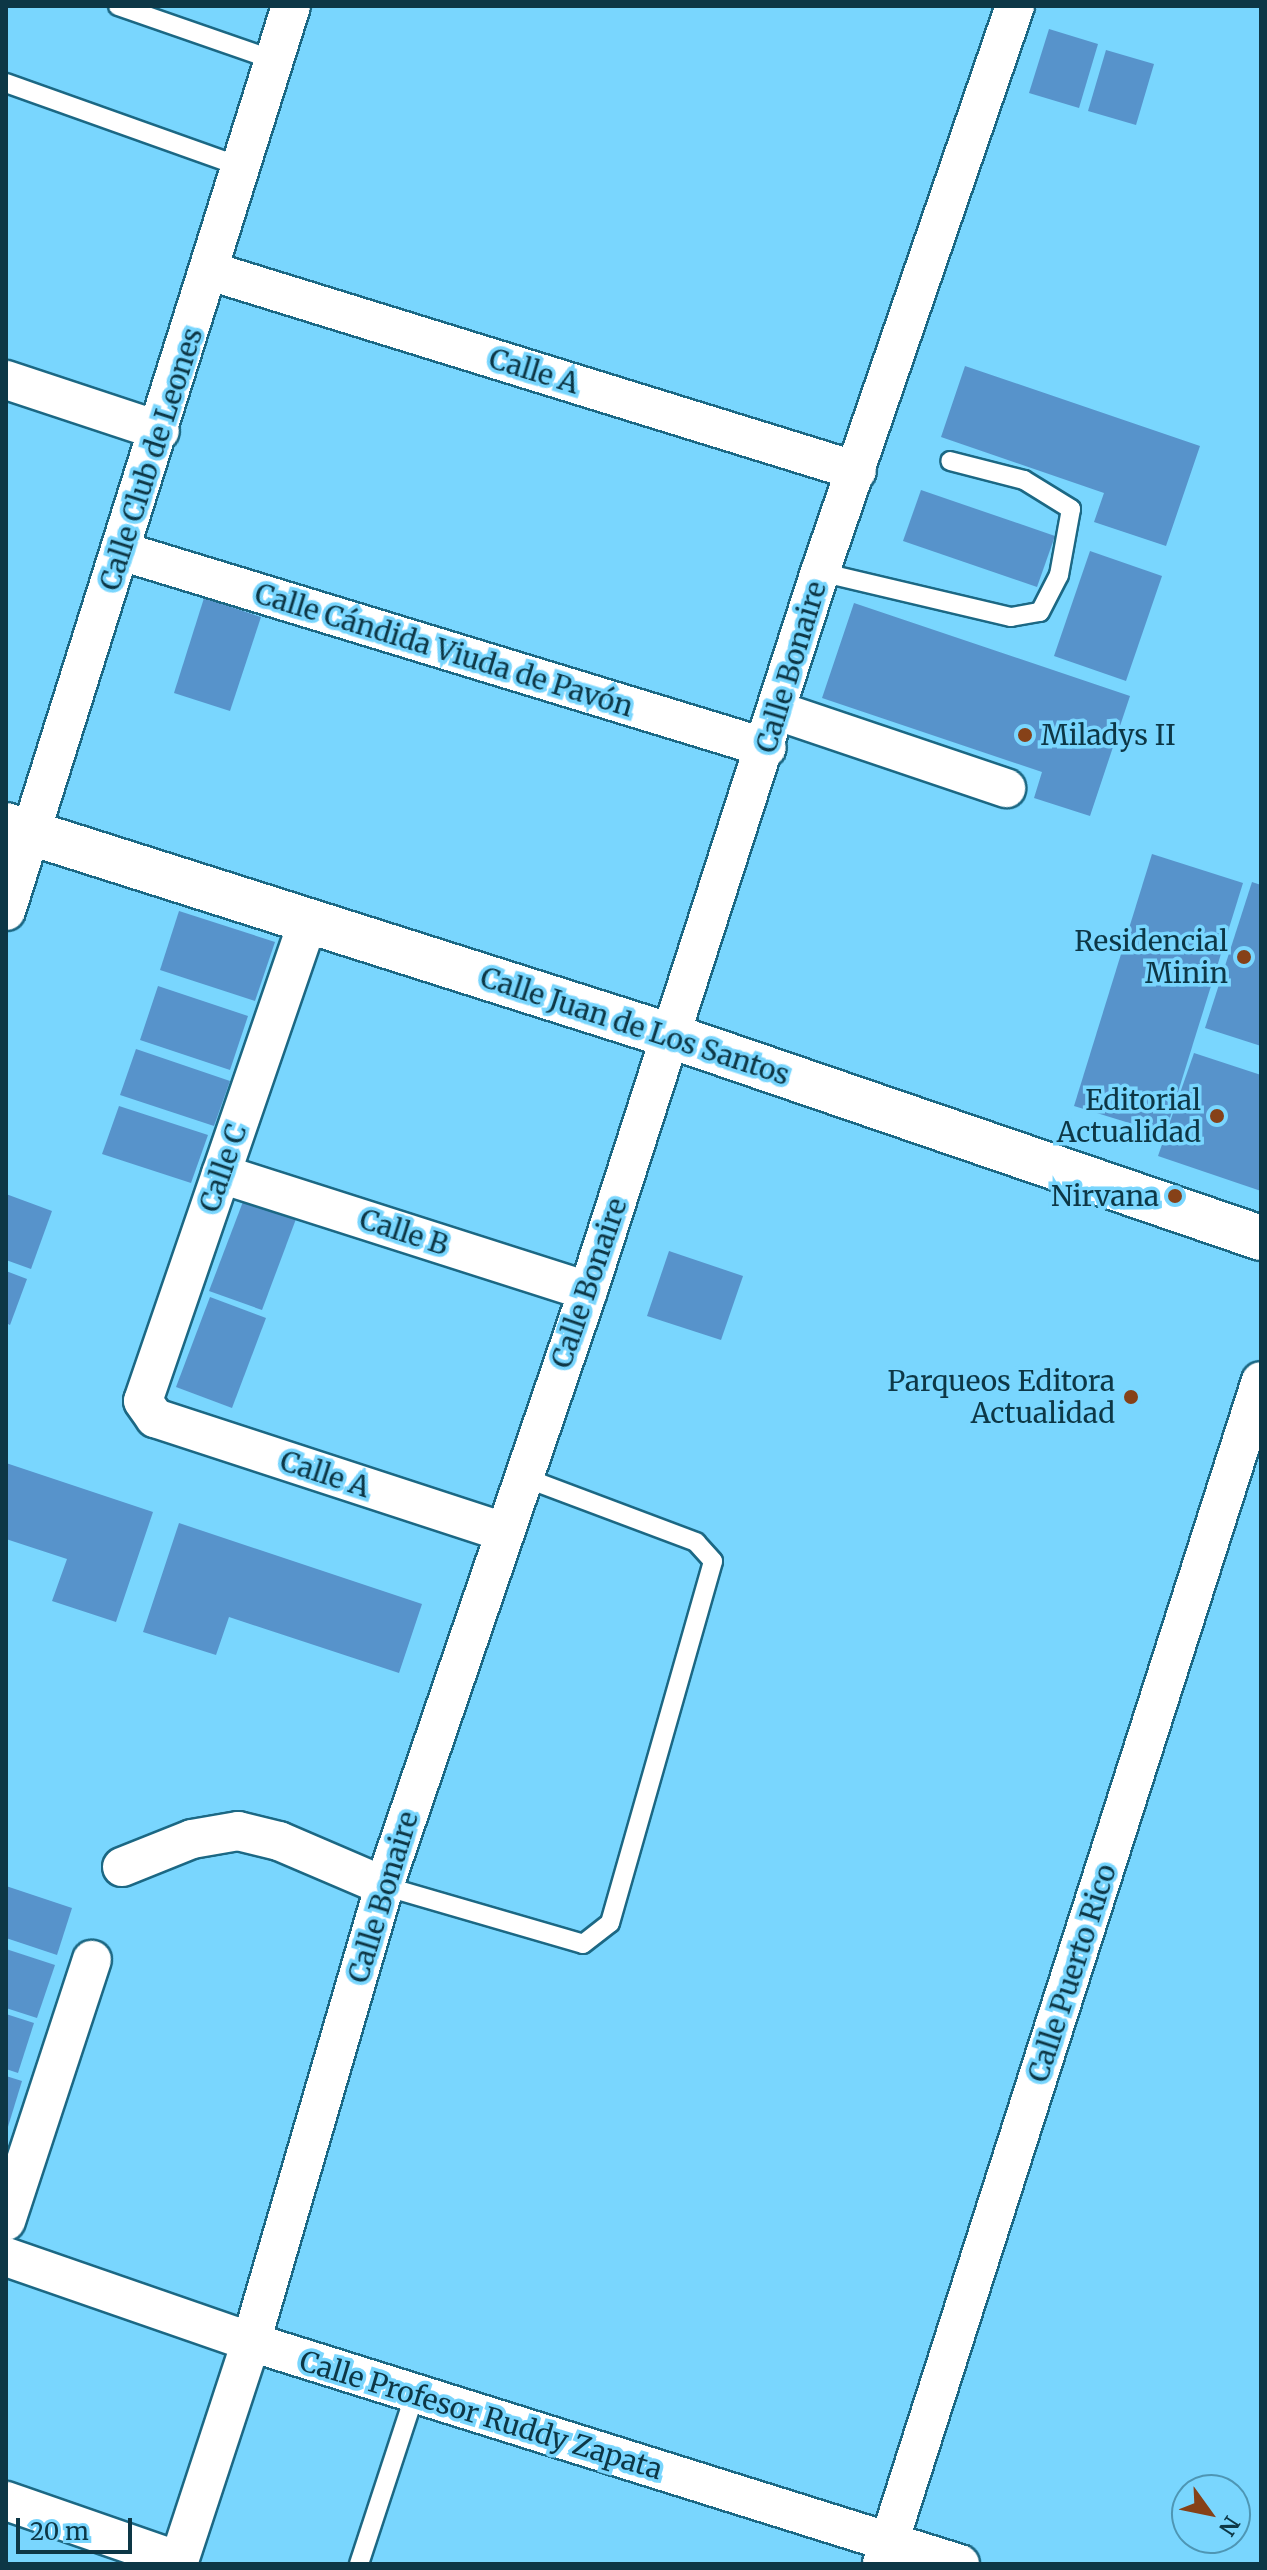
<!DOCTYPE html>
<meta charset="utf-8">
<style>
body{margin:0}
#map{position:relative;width:1267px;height:2570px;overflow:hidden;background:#79d6fe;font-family:Merriweather,serif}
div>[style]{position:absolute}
.building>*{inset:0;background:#5793cb}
.roads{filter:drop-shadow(2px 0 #1c6884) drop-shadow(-2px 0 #1c6884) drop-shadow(0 2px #1c6884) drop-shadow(0 -2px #1c6884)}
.service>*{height:18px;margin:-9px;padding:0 9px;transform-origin:9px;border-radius:9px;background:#fff}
.minor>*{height:38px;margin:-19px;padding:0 19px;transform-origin:19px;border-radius:19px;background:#fff}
.tertiary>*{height:44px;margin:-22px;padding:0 22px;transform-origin:22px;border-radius:22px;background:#fff}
.dots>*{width:22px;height:22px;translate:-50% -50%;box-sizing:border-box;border:4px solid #79d6fe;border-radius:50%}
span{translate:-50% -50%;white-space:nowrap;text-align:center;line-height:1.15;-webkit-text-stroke:7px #79d6fe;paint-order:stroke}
.street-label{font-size:28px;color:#0d3746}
.poi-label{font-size:28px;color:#0d3746}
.left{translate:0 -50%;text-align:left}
.right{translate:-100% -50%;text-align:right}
.frame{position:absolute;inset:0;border:8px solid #0d3746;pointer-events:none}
.north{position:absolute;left:1171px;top:2474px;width:80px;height:80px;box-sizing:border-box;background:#79d6fe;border:2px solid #4e96b4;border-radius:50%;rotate:123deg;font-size:22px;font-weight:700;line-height:32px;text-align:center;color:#0d3746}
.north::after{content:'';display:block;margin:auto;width:28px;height:36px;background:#864118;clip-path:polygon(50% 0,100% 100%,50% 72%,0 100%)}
.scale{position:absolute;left:16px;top:2518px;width:116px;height:36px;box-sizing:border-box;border:4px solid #0d3746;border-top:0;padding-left:10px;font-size:24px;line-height:28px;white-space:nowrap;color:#0d3746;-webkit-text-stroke:6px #79d6fe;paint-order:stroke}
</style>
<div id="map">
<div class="building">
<div style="clip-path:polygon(1049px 29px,1098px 44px,1079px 108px,1029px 93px)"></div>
<div style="clip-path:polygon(1106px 50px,1154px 64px,1136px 125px,1088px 111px)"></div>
<div style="clip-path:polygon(965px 366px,1200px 446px,1166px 546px,1094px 522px,1104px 493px,941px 437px)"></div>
<div style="clip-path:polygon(921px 490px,1055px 536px,1037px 587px,903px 541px)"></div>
<div style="clip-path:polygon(1090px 551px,1162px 576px,1126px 681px,1054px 656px)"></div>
<div style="clip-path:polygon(204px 598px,261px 617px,230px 711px,174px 693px)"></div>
<div style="clip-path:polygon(854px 603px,1130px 696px,1090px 816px,1034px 798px,1042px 772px,822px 698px)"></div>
<div style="clip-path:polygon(1152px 854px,1243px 883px,1165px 1134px,1074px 1106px)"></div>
<div style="clip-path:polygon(1252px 882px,1261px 885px,1261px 1046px,1205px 1028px)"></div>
<div style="clip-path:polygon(179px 911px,275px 942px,255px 1001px,160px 970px)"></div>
<div style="clip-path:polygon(158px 986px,248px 1016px,230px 1070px,140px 1040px)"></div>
<div style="clip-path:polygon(136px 1049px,230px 1081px,214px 1126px,120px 1095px)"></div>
<div style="clip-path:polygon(1194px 1053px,1261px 1075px,1261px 1191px,1158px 1156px)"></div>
<div style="clip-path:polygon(119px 1106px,208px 1135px,191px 1183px,102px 1154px)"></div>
<div style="clip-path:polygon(6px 1194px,52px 1211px,31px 1269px,6px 1260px)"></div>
<div style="clip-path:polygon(244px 1199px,296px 1219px,262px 1310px,209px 1291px)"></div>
<div style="clip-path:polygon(669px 1251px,743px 1276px,721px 1340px,647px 1316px)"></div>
<div style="clip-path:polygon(6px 1271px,27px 1279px,10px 1325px,6px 1323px)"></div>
<div style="clip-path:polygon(210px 1297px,266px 1318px,232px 1408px,176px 1387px)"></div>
<div style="clip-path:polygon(6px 1463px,153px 1512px,116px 1622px,52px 1601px,67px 1559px,6px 1539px)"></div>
<div style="clip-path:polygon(179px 1523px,422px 1604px,399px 1673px,229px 1617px,216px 1655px,143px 1632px)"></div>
<div style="clip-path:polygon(6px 1886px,72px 1908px,57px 1955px,6px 1938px)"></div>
<div style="clip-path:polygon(6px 1949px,55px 1965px,37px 2018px,6px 2008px)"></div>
<div style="clip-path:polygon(6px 2014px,34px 2023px,18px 2073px,6px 2069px)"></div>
<div style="clip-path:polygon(6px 2076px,22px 2081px,7px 2130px,6px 2130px)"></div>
</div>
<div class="roads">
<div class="service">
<div style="left:118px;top:6px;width:165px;rotate:19.1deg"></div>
<div style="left:6px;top:83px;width:251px;rotate:19.6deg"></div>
<div style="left:820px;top:572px;width:196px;rotate:13.3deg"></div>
<div style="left:1011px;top:617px;width:29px;rotate:-10deg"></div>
<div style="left:1040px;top:612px;width:42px;rotate:-62.8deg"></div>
<div style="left:1059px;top:575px;width:67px;rotate:-79.7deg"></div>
<div style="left:1071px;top:509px;width:55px;rotate:-148.3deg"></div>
<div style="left:1024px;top:480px;width:76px;rotate:-165.6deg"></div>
<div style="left:384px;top:1886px;width:207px;rotate:16.2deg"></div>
<div style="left:583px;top:1944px;width:34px;rotate:-38deg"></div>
<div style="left:610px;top:1923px;width:376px;rotate:-74.1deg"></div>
<div style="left:713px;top:1561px;width:25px;rotate:-132deg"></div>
<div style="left:696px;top:1542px;width:185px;rotate:-159.4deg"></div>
<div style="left:359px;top:2564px;width:179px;rotate:-71.8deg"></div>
</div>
<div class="minor">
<div style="left:210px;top:271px;width:677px;rotate:17.18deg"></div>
<div style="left:6px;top:380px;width:162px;rotate:18.3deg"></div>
<div style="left:121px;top:551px;width:675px;rotate:16.96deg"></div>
<div style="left:778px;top:711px;width:241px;rotate:18.7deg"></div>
<div style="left:6px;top:911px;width:949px;rotate:-72.52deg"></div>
<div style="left:307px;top:924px;width:504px;rotate:108.97deg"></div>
<div style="left:143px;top:1401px;width:21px;rotate:55deg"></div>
<div style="left:155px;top:1418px;width:367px;rotate:18.1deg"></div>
<div style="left:221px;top:1174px;width:385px;rotate:17.7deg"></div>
<div style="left:122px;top:1867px;width:75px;rotate:-21.8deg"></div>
<div style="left:192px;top:1839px;width:47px;rotate:-9.9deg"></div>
<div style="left:238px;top:1831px;width:42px;rotate:13.7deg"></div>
<div style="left:279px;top:1841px;width:114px;rotate:23.2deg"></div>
<div style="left:6px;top:2221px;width:275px;rotate:-71.8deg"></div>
<div style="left:6px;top:2257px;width:259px;rotate:19.1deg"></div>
<div style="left:251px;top:2342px;width:743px;rotate:17.39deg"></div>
<div style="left:6px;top:2501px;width:183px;rotate:19.1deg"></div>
<div style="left:178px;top:2564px;width:234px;rotate:-71.8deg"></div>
<div style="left:251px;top:2342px;width:475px;rotate:-73.7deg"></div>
<div style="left:384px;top:1886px;width:629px;rotate:-71.08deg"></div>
<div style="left:588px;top:1291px;width:756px;rotate:-72.12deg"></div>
<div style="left:820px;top:572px;width:599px;rotate:-70.99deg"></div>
<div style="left:882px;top:2564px;width:1242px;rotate:-72.24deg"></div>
</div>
<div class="tertiary">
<div style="left:6px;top:825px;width:698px;rotate:17.6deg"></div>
<div style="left:671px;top:1036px;width:624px;rotate:18.9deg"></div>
</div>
</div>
<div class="dots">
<div style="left:1025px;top:735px;background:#864118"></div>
<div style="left:1244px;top:957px;background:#864118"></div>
<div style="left:1217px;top:1116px;background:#864118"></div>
<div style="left:1175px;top:1196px;background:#864118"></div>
<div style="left:1131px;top:1397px;background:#864118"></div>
</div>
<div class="street-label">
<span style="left:534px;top:371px;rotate:17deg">Calle A</span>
<span style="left:151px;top:459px;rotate:-72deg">Calle Club de Leones</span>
<span style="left:444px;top:650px;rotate:17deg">Calle Cándida Viuda de Pavón</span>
<span style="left:791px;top:667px;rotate:-73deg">Calle Bonaire</span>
<span style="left:635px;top:1026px;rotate:18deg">Calle Juan de Los Santos</span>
<span style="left:223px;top:1168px;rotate:-71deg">Calle C</span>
<span style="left:404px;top:1232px;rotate:18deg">Calle B</span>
<span style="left:589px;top:1283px;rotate:-71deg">Calle Bonaire</span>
<span style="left:325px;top:1474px;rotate:18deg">Calle A</span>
<span style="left:383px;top:1897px;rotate:-73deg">Calle Bonaire</span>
<span style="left:1072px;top:1973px;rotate:-72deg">Calle Puerto Rico</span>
<span style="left:481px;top:2415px;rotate:17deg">Calle Profesor Ruddy Zapata</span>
</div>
<div class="poi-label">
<span class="left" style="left:1041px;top:735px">Miladys II</span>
<span class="right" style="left:1228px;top:957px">Residencial<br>Minin</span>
<span class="right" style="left:1201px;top:1116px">Editorial<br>Actualidad</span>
<span class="right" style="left:1159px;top:1196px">Nirvana</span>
<span class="right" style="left:1115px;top:1397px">Parqueos Editora<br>Actualidad</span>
</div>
<div class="frame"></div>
<div class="north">N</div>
<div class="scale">20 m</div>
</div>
